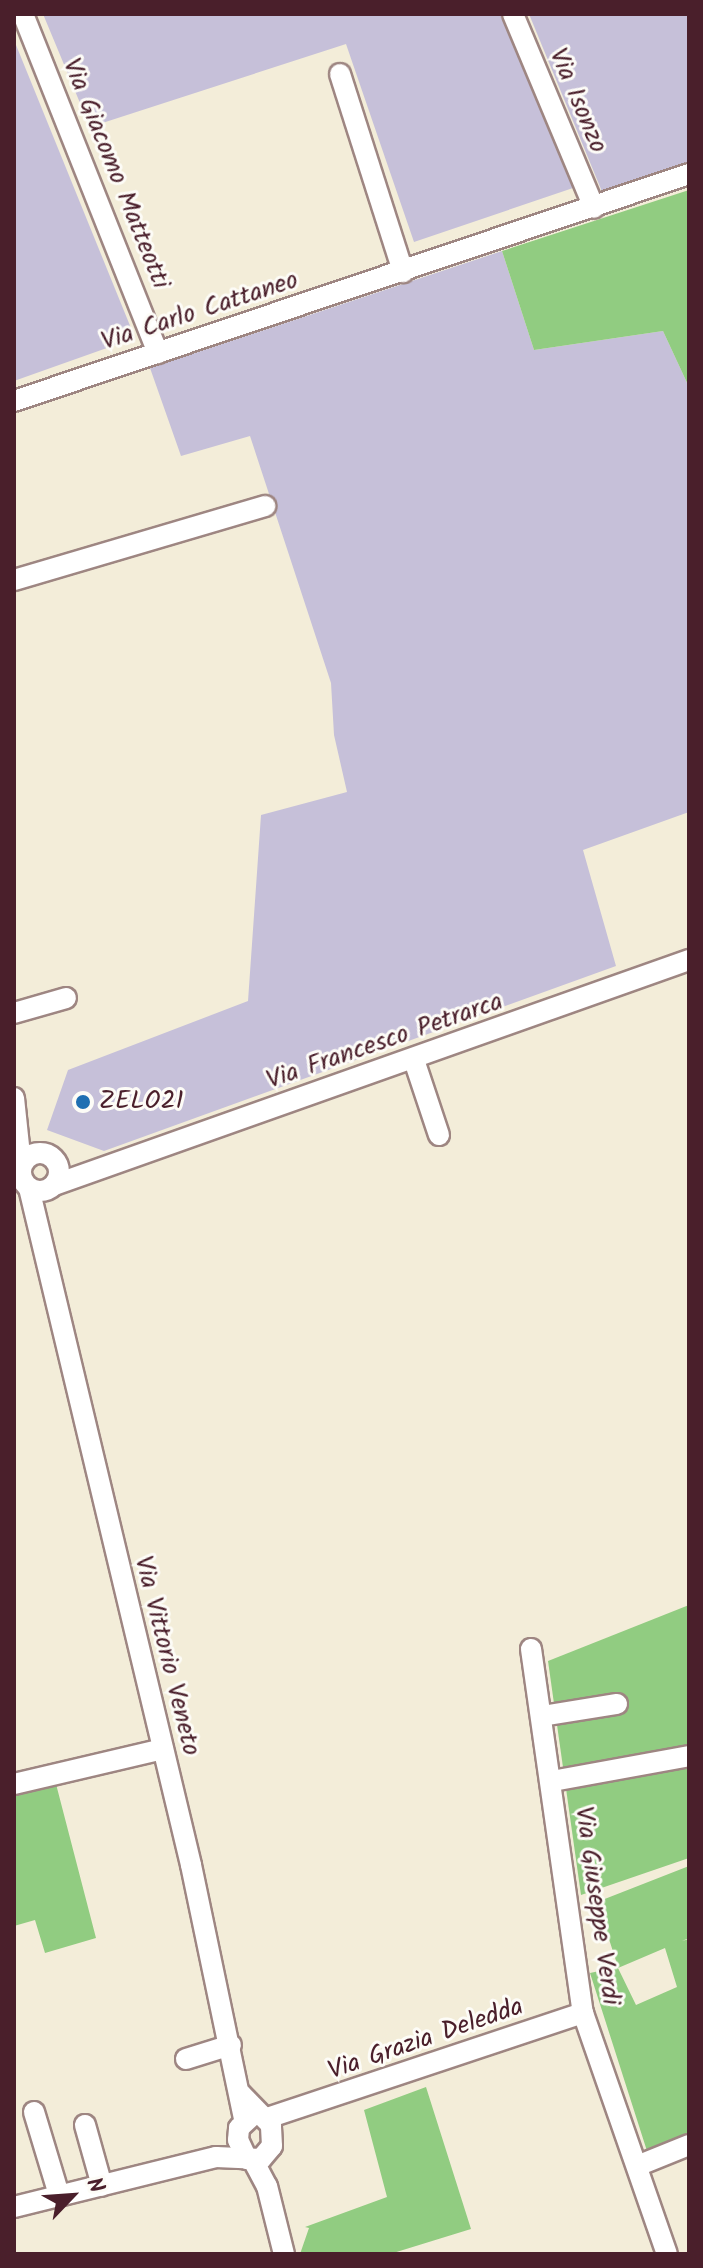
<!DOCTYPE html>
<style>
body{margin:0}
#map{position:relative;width:703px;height:2268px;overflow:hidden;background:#f3edd9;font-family:Kalam,sans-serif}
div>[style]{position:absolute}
.industrial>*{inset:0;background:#c6c0d9}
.green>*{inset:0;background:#91cc81}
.roads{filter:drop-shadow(2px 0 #9e8682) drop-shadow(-2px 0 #9e8682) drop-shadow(0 2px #9e8682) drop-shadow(0 -2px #9e8682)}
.minor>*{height:20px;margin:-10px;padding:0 10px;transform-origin:10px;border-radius:10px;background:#fff}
.minor>.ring{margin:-10px;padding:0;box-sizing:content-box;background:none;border:20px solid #fff;border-radius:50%}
.dots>*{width:22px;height:22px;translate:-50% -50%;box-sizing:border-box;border:4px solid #fdfcf7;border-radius:50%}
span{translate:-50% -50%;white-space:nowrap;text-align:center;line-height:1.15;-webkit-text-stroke:6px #fdfcf7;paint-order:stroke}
.street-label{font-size:26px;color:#4a1f2b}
.poi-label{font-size:26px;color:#4a1f2b}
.left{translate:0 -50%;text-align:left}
.frame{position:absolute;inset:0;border:16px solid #4a1f2b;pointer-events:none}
.north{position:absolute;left:32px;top:2156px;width:80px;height:80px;-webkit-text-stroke:6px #fdfcf7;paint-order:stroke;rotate:65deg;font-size:22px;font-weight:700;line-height:32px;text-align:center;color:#4a1f2b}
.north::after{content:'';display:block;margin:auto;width:28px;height:36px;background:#4a1f2b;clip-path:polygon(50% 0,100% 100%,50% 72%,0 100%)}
</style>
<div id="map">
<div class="industrial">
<div style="clip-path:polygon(43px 14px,500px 14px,573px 188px,414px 242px,346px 44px,90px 127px)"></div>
<div style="clip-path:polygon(529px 14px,689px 14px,689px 162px,603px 194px)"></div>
<div style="clip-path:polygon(14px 40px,135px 338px,14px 381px)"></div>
<div style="clip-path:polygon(502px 251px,534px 350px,663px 331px,689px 387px,689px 812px,583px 850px,616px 966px,104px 1151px,47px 1130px,68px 1070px,248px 1001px,261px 815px,347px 792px,334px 735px,331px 683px,250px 436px,181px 456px,150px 368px)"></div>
</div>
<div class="green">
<div style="clip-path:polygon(689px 190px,689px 387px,663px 331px,534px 350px,502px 251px)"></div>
<div style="clip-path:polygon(689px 1605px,689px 1858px,581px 1895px,548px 1661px)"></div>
<div style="clip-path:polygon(56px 1784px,96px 1938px,45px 1953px,35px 1920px,14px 1926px,14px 1794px)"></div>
<div style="clip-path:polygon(evenodd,689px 1866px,689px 1938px,682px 1941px,689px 1939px,689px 2134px,647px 2151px,590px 1973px,618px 1967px,597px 1902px,689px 1866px,665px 1948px,677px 1987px,636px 2005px,618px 1968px,665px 1948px)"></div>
<div style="clip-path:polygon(426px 2087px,471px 2229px,390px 2254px,300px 2254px,309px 2228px,305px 2227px,387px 2197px,364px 2110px)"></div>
</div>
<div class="roads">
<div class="minor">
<div style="left:23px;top:14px;width:365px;rotate:68.3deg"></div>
<div style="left:513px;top:14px;width:210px;rotate:67.3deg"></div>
<div style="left:340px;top:74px;width:208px;rotate:72.3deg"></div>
<div style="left:14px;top:401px;width:712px;rotate:-18.59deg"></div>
<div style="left:14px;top:580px;width:262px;rotate:-16.4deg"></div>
<div style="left:14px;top:1013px;width:54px;rotate:-16.1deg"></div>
<div style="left:414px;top:1060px;width:79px;rotate:71.6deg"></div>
<div style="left:14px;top:1098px;width:67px;rotate:84deg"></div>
<div class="ring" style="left:21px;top:1153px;width:18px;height:18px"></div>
<div style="left:54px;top:1185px;width:674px;rotate:-19.51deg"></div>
<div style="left:29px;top:1188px;width:696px;rotate:76.54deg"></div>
<div style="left:191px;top:1865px;width:258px;rotate:78.2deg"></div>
<div style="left:531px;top:1649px;width:368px;rotate:81.9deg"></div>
<div style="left:583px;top:2013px;width:255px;rotate:70.8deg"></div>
<div style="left:542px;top:1716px;width:76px;rotate:-9.1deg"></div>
<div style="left:552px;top:1781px;width:139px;rotate:-10.3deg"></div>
<div style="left:14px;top:1784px;width:153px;rotate:-13.2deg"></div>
<div style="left:186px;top:2059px;width:47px;rotate:-17.3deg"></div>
<div style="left:34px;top:2112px;width:87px;rotate:73.2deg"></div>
<div style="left:267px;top:2118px;width:333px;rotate:-18.4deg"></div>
<div style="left:85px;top:2125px;width:63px;rotate:74.4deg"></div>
<div style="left:247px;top:2159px;width:21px;rotate:-115deg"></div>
<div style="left:238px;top:2140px;width:12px;rotate:-85deg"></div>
<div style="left:239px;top:2128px;width:21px;rotate:-43deg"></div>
<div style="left:254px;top:2162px;width:27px;rotate:62deg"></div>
<div style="left:267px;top:2186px;width:70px;rotate:76deg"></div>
<div style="left:637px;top:2166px;width:56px;rotate:-22deg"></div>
<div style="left:14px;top:2207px;width:208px;rotate:-13.9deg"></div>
<div style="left:216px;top:2157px;width:45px;rotate:2.5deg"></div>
<div style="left:261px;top:2159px;width:17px;rotate:-50deg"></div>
<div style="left:272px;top:2146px;width:21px;rotate:-93deg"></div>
<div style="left:271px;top:2125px;width:43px;rotate:-134.1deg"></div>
</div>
</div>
<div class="dots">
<div style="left:83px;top:1102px;background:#1f6fb2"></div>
</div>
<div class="street-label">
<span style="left:577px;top:101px;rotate:67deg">Via Isonzo</span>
<span style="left:115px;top:174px;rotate:68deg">Via Giacomo Matteotti</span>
<span style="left:200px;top:312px;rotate:-18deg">Via Carlo Cattaneo</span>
<span style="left:385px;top:1042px;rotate:-19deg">Via Francesco Petrarca</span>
<span style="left:166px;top:1656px;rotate:76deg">Via Vittorio Veneto</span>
<span style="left:596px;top:1906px;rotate:82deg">Via Giuseppe Verdi</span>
<span style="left:426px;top:2040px;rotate:-19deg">Via Grazia Deledda</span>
</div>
<div class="poi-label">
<span class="left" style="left:99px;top:1102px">ZELO21</span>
</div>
<div class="frame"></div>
<div class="north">N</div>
</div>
